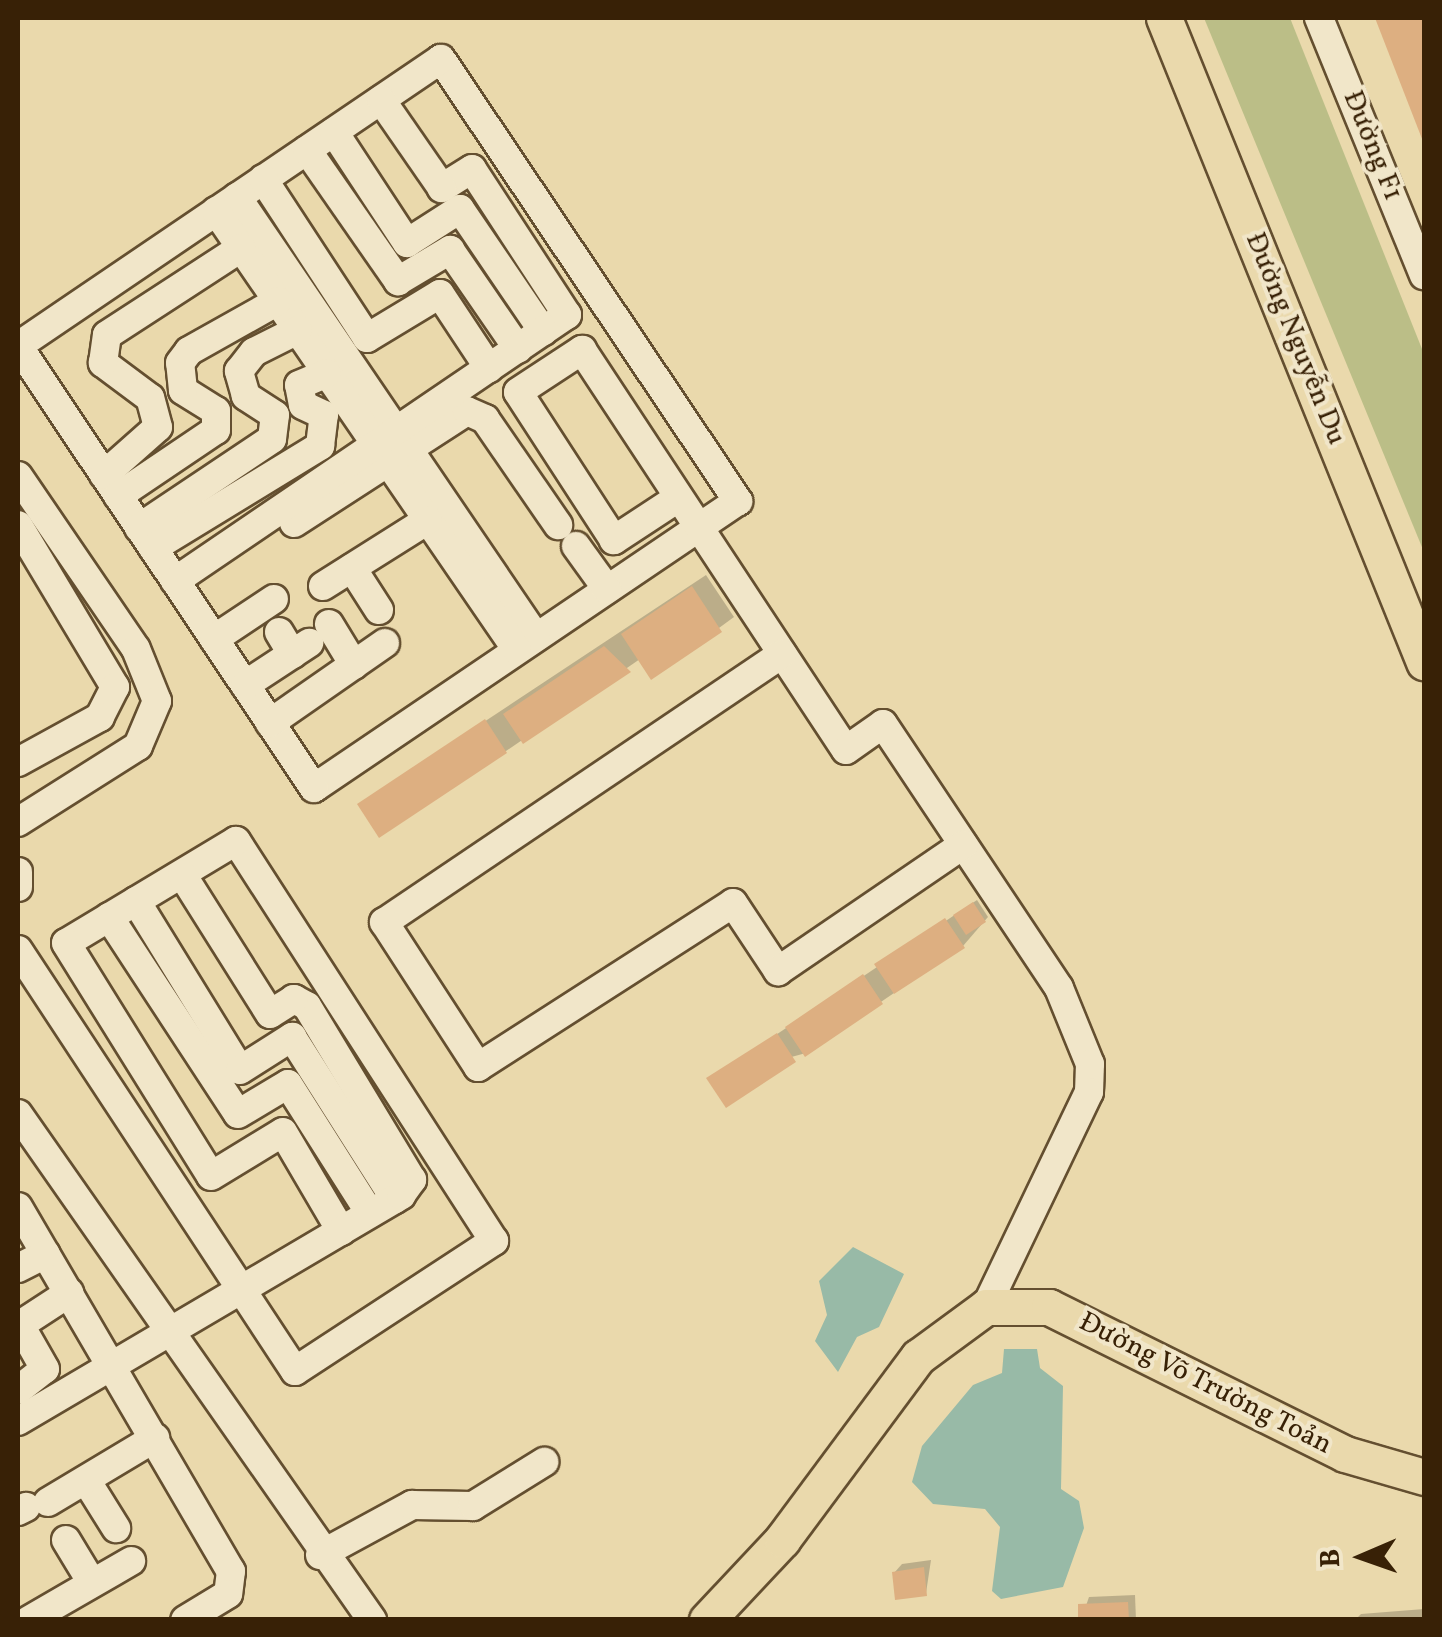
<!DOCTYPE html>
<meta charset="utf-8">
<style>
body{margin:0}
#map{position:relative;width:1442px;height:1637px;overflow:hidden;background:#ead9ac;font-family:Vollkorn,serif}
div>[style]{position:absolute}
.green>*{inset:0;background:#bbbe87}
.water>*{inset:0;background:#98baa7}
.shadow>*{inset:0;background:#0003}
.building>*{inset:0;background:#ddaf81}
.roads{filter:drop-shadow(2px 0 #644f30) drop-shadow(-2px 0 #644f30) drop-shadow(0 2px #644f30) drop-shadow(0 -2px #644f30)}
.minor>*{height:28px;margin:-14px;padding:0 14px;transform-origin:14px;border-radius:14px;background:#f1e6c9}
.major>*{height:35px;margin:-17.5px;padding:0 17.5px;transform-origin:17.5px;border-radius:17.5px;background:#ead9ac}
span{translate:-50% -50%;white-space:nowrap;text-align:center;line-height:1.15;-webkit-text-stroke:8px #f1e6c9;paint-order:stroke}
.street-label{font-size:28px;color:#382106}
.frame{position:absolute;inset:0;border:20px solid #382106;pointer-events:none}
.north{position:absolute;left:1312px;top:1507px;width:100px;height:100px;-webkit-text-stroke:8px #f1e6c9;paint-order:stroke;rotate:268deg;font-size:28px;font-weight:700;line-height:40px;text-align:center;color:#382106}
.north::after{content:'';display:block;margin:auto;width:35px;height:45px;background:#382106;clip-path:polygon(50% 0,100% 100%,50% 72%,0 100%)}
</style>
<div id="map">
<div class="green">
<div style="clip-path:polygon(1204px 18px,1290px 18px,1424px 354px,1424px 552px)"></div>
</div>
<div class="water">
<div style="clip-path:polygon(853px 1247px,904px 1274px,879px 1327px,857px 1337px,838px 1372px,815px 1341px,827px 1315px,819px 1281px)"></div>
<div style="clip-path:polygon(1004px 1349px,1037px 1349px,1040px 1368px,1063px 1386px,1061px 1489px,1079px 1501px,1084px 1528px,1063px 1587px,1001px 1599px,992px 1591px,1000px 1527px,985px 1509px,933px 1504px,912px 1482px,922px 1446px,973px 1385px,1002px 1373px)"></div>
</div>
<div class="shadow">
<div style="clip-path:polygon(1378px 18px,1424px 18px,1424px 138px)"></div>
<div style="clip-path:polygon(706px 575px,734px 617px,652px 677px,640px 659px,506px 751px,360px 804px)"></div>
<div style="clip-path:polygon(977px 900px,988px 917px,963px 946px,806px 1053px,710px 1079px)"></div>
<div style="clip-path:polygon(931px 1560px,926px 1593px,894px 1573px,902px 1564px)"></div>
<div style="clip-path:polygon(1135px 1595px,1136px 1620px,1081px 1620px,1089px 1597px)"></div>
<div style="clip-path:polygon(1424px 1609px,1424px 1620px,1355px 1620px,1361px 1614px)"></div>
</div>
<div class="building">
<div style="clip-path:polygon(1375px 18px,1424px 18px,1424px 144px)"></div>
<div style="clip-path:polygon(692px 586px,722px 632px,651px 680px,621px 634px)"></div>
<div style="clip-path:polygon(604px 646px,631px 672px,523px 744px,503px 714px)"></div>
<div style="clip-path:polygon(485px 719px,507px 753px,379px 838px,357px 804px)"></div>
<div style="clip-path:polygon(973px 902px,986px 922px,966px 935px,953px 915px)"></div>
<div style="clip-path:polygon(945px 918px,965px 948px,894px 994px,874px 964px)"></div>
<div style="clip-path:polygon(863px 974px,883px 1004px,805px 1057px,785px 1027px)"></div>
<div style="clip-path:polygon(777px 1033px,796px 1062px,726px 1108px,706px 1078px)"></div>
<div style="clip-path:polygon(924px 1567px,927px 1596px,895px 1600px,892px 1572px)"></div>
<div style="clip-path:polygon(1128px 1602px,1129px 1620px,1078px 1620px,1078px 1604px)"></div>
</div>
<div class="roads">
<div class="minor">
<div style="left:1319px;top:18px;width:278px;rotate:67.8deg"></div>
<div style="left:441px;top:59px;width:533px;rotate:56.1deg"></div>
<div style="left:738px;top:501px;width:512px;rotate:145.91deg"></div>
<div style="left:314px;top:788px;width:532px;rotate:-123.81deg"></div>
<div style="left:18px;top:346px;width:511px;rotate:-34.16deg"></div>
<div style="left:334px;top:132px;width:133px;rotate:56.7deg"></div>
<div style="left:407px;top:243px;width:63px;rotate:-32.7deg"></div>
<div style="left:460px;top:209px;width:148px;rotate:55.8deg"></div>
<div style="left:307px;top:150px;width:160px;rotate:55.2deg"></div>
<div style="left:398px;top:281px;width:61px;rotate:-30.8deg"></div>
<div style="left:450px;top:250px;width:120px;rotate:55.5deg"></div>
<div style="left:263px;top:179px;width:190px;rotate:56.8deg"></div>
<div style="left:367px;top:338px;width:85px;rotate:-31.1deg"></div>
<div style="left:440px;top:294px;width:89px;rotate:56.5deg"></div>
<div style="left:237px;top:197px;width:532px;rotate:55.8deg"></div>
<div style="left:216px;top:211px;width:532px;rotate:55.56deg"></div>
<div style="left:104px;top:475px;width:72px;rotate:-41.6deg"></div>
<div style="left:158px;top:427px;width:30px;rotate:-105deg"></div>
<div style="left:150px;top:398px;width:59px;rotate:-143.3deg"></div>
<div style="left:103px;top:363px;width:28px;rotate:-82deg"></div>
<div style="left:107px;top:335px;width:160px;rotate:-33deg"></div>
<div style="left:18px;top:476px;width:209px;rotate:55.7deg"></div>
<div style="left:136px;top:649px;width:56px;rotate:68deg"></div>
<div style="left:157px;top:701px;width:49px;rotate:112.9deg"></div>
<div style="left:138px;top:746px;width:142px;rotate:147.7deg"></div>
<div style="left:118px;top:496px;width:118px;rotate:-34deg"></div>
<div style="left:216px;top:430px;width:19px;rotate:-90deg"></div>
<div style="left:216px;top:411px;width:39px;rotate:-148deg"></div>
<div style="left:183px;top:390px;width:27px;rotate:-96deg"></div>
<div style="left:180px;top:363px;width:15px;rotate:-53deg"></div>
<div style="left:189px;top:351px;width:102px;rotate:-29.3deg"></div>
<div style="left:678px;top:498px;width:77px;rotate:146.7deg"></div>
<div style="left:614px;top:540px;width:176px;rotate:-123deg"></div>
<div style="left:518px;top:392px;width:77px;rotate:-33.3deg"></div>
<div style="left:582px;top:350px;width:479px;rotate:56.6deg"></div>
<div style="left:846px;top:750px;width:45px;rotate:-35.1deg"></div>
<div style="left:883px;top:724px;width:317px;rotate:56.3deg"></div>
<div style="left:1059px;top:988px;width:82px;rotate:67.8deg"></div>
<div style="left:1090px;top:1064px;width:28px;rotate:92deg"></div>
<div style="left:1089px;top:1092px;width:238px;rotate:115.6deg"></div>
<div style="left:294px;top:523px;width:206px;rotate:-32.9deg"></div>
<div style="left:467px;top:411px;width:20px;rotate:24deg"></div>
<div style="left:485px;top:419px;width:129px;rotate:55.4deg"></div>
<div style="left:18px;top:525px;width:189px;rotate:59.1deg"></div>
<div style="left:115px;top:687px;width:34px;rotate:117deg"></div>
<div style="left:100px;top:717px;width:94px;rotate:151.2deg"></div>
<div style="left:139px;top:528px;width:160px;rotate:-33.8deg"></div>
<div style="left:272px;top:439px;width:24px;rotate:-83deg"></div>
<div style="left:275px;top:415px;width:35px;rotate:-147deg"></div>
<div style="left:246px;top:396px;width:26px;rotate:-106deg"></div>
<div style="left:239px;top:371px;width:24px;rotate:-52deg"></div>
<div style="left:254px;top:352px;width:49px;rotate:-26.6deg"></div>
<div style="left:576px;top:546px;width:53px;rotate:54.2deg"></div>
<div style="left:153px;top:548px;width:196px;rotate:-31.4deg"></div>
<div style="left:320px;top:446px;width:31px;rotate:-83deg"></div>
<div style="left:324px;top:415px;width:23px;rotate:-155deg"></div>
<div style="left:303px;top:405px;width:20px;rotate:-101deg"></div>
<div style="left:299px;top:385px;width:30px;rotate:-23deg"></div>
<div style="left:352px;top:568px;width:50px;rotate:57.3deg"></div>
<div style="left:175px;top:581px;width:474px;rotate:-34.2deg"></div>
<div style="left:567px;top:315px;width:174px;rotate:-123.1deg"></div>
<div style="left:472px;top:169px;width:36px;rotate:148deg"></div>
<div style="left:442px;top:188px;width:107px;rotate:-124.7deg"></div>
<div style="left:323px;top:586px;width:124px;rotate:-32.2deg"></div>
<div style="left:329px;top:624px;width:48px;rotate:58.6deg"></div>
<div style="left:279px;top:632px;width:26px;rotate:59deg"></div>
<div style="left:214px;top:639px;width:72px;rotate:-33.7deg"></div>
<div style="left:782px;top:654px;width:480px;rotate:146deg"></div>
<div style="left:384px;top:922px;width:173px;rotate:57deg"></div>
<div style="left:478px;top:1067px;width:303px;rotate:-32.7deg"></div>
<div style="left:733px;top:903px;width:82px;rotate:56.5deg"></div>
<div style="left:778px;top:971px;width:224px;rotate:-34.3deg"></div>
<div style="left:245px;top:685px;width:77px;rotate:-33.3deg"></div>
<div style="left:270px;top:723px;width:140px;rotate:-34.8deg"></div>
<div style="left:18px;top:872px;width:15px;rotate:90deg"></div>
<div style="left:136px;top:901px;width:198px;rotate:58.4deg"></div>
<div style="left:240px;top:1070px;width:62px;rotate:-32.4deg"></div>
<div style="left:292px;top:1037px;width:192px;rotate:57.6deg"></div>
<div style="left:109px;top:917px;width:235px;rotate:56.8deg"></div>
<div style="left:238px;top:1114px;width:58px;rotate:-31deg"></div>
<div style="left:288px;top:1084px;width:153px;rotate:57.6deg"></div>
<div style="left:18px;top:950px;width:504px;rotate:56.66deg"></div>
<div style="left:295px;top:1371px;width:238px;rotate:-33.2deg"></div>
<div style="left:494px;top:1241px;width:476px;rotate:-122.8deg"></div>
<div style="left:236px;top:841px;width:198px;rotate:149deg"></div>
<div style="left:66px;top:943px;width:274px;rotate:58.1deg"></div>
<div style="left:211px;top:1176px;width:84px;rotate:-31.4deg"></div>
<div style="left:283px;top:1132px;width:115px;rotate:59.6deg"></div>
<div style="left:18px;top:1114px;width:618px;rotate:55.02deg"></div>
<div style="left:18px;top:1207px;width:422px;rotate:59.7deg"></div>
<div style="left:231px;top:1571px;width:23px;rotate:97deg"></div>
<div style="left:228px;top:1594px;width:50px;rotate:148.8deg"></div>
<div style="left:18px;top:1268px;width:31px;rotate:-27deg"></div>
<div style="left:18px;top:1390px;width:34px;rotate:-38deg"></div>
<div style="left:45px;top:1369px;width:51px;rotate:-119.6deg"></div>
<div style="left:20px;top:1325px;width:59px;rotate:-33.1deg"></div>
<div style="left:18px;top:1421px;width:445px;rotate:-30.5deg"></div>
<div style="left:401px;top:1195px;width:19px;rotate:-54deg"></div>
<div style="left:412px;top:1180px;width:203px;rotate:-121.1deg"></div>
<div style="left:307px;top:1006px;width:15px;rotate:-152deg"></div>
<div style="left:294px;top:999px;width:28px;rotate:148deg"></div>
<div style="left:270px;top:1014px;width:165px;rotate:-122.2deg"></div>
<div style="left:86px;top:1480px;width:57px;rotate:58deg"></div>
<div style="left:48px;top:1502px;width:125px;rotate:-30.9deg"></div>
<div style="left:18px;top:1511px;width:9px;rotate:-27deg"></div>
<div style="left:66px;top:1540px;width:50px;rotate:58.8deg"></div>
<div style="left:320px;top:1555px;width:105px;rotate:-28.5deg"></div>
<div style="left:412px;top:1505px;width:61px;rotate:0.9deg"></div>
<div style="left:473px;top:1506px;width:84px;rotate:-31.8deg"></div>
<div style="left:29px;top:1620px;width:118px;rotate:-30deg"></div>
</div>
<div class="major">
<div style="left:1164px;top:18px;width:695px;rotate:68.01deg"></div>
<div style="left:707px;top:1620px;width:110px;rotate:-46.8deg"></div>
<div style="left:782px;top:1540px;width:228px;rotate:-53.4deg"></div>
<div style="left:918px;top:1357px;width:84px;rotate:-36.3deg"></div>
<div style="left:986px;top:1307px;width:63px"></div>
<div style="left:1049px;top:1307px;width:330px;rotate:26.4deg"></div>
<div style="left:1345px;top:1454px;width:82px;rotate:16.2deg"></div>
</div>
</div>
<div class="street-label">
<span style="left:1372px;top:146px;rotate:68deg">Đường F1</span>
<span style="left:1295px;top:339px;rotate:68deg">Đường Nguyễn Du</span>
<span style="left:1205px;top:1384px;rotate:27deg">Đường Võ Trường Toản</span>
</div>
<div class="frame"></div>
<div class="north">B</div>
</div>
